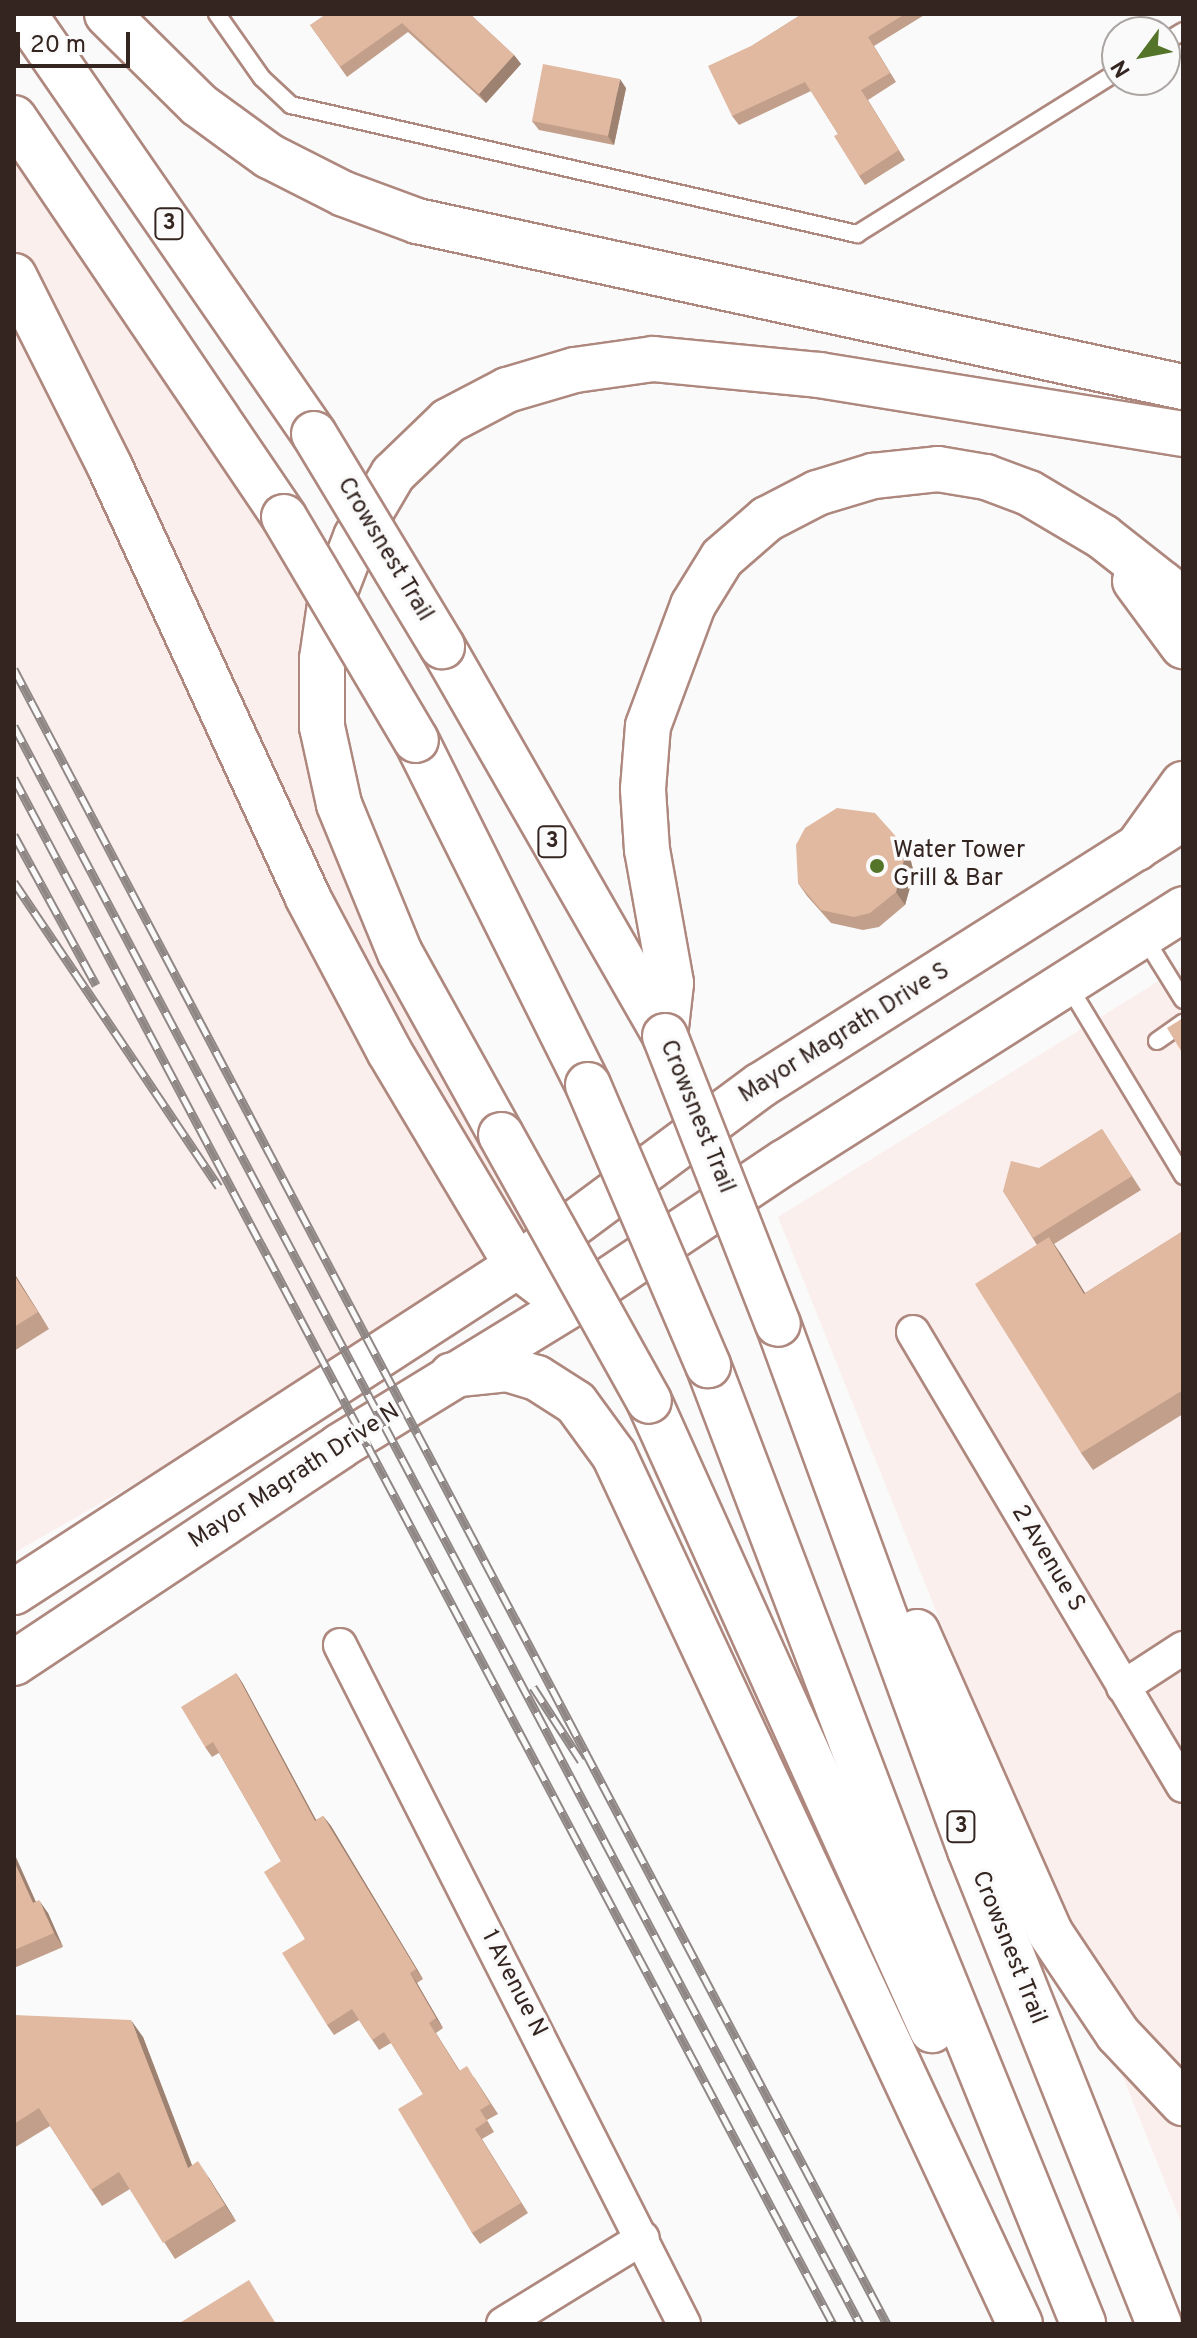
<!DOCTYPE html>
<style>
body{margin:0}
#map{position:relative;width:1197px;height:2338px;overflow:hidden;background:#fafafa;font-family:Overpass,sans-serif}
div>[style]{position:absolute}
.built>*{inset:0;background:#faefec}
.roads{filter:drop-shadow(2px 0 #ae887e) drop-shadow(-2px 0 #ae887e) drop-shadow(0 2px #ae887e) drop-shadow(0 -2px #ae887e)}
.service>*{height:16px;margin:-8px;padding:0 8px;transform-origin:8px;border-radius:8px;background:#fff}
.minor>*{height:32px;margin:-16px;padding:0 16px;transform-origin:16px;border-radius:16px;background:#fff}
.secondary>*{height:44px;margin:-22px;padding:0 22px;transform-origin:22px;border-radius:22px;background:#fff}
.primary>*{height:44px;margin:-22px;padding:0 22px;transform-origin:22px;border-radius:22px;background:#fff}
.motorway>*{height:44px;margin:-22px;padding:0 22px;transform-origin:22px;border-radius:22px;background:#fff}
.rail>*{height:9px;margin-top:-4.5px;transform-origin:0;background:repeating-linear-gradient(90deg,#fafafa 0 18px,#8f8785 0 36px);box-sizing:border-box;border-block:2px solid #8f8785}
.bridges{filter:drop-shadow(2px 0 #ae887e) drop-shadow(-2px 0 #ae887e) drop-shadow(0 2px #ae887e) drop-shadow(0 -2px #ae887e)}
.motorway-bridge>*{height:44px;margin:-22px;padding:0 22px;transform-origin:22px;border-radius:22px;background:#fff}
.wall>*{inset:0;background:#c29f8a}
.shaded-wall>*{inset:0;background:#9e8271}
.building>*{inset:0;background:#e1b9a1}
.dots>*{width:22px;height:22px;translate:-50% -50%;box-sizing:border-box;border:4px solid #fafafa;border-radius:50%}
span{translate:-50% -50%;white-space:nowrap;text-align:center;line-height:1.15;-webkit-text-stroke:7px #fafafa;paint-order:stroke}
.shield-label span{padding:2px 6px;background:#fafafa;border:2px solid;border-radius:6px;-webkit-text-stroke-width:0}
.shield-label{font-size:22px;color:#342521;font-weight:700}
.street-label{font-size:24px;color:#342521}
.poi-label{font-size:24px;color:#342521}
.left{translate:0 -50%;text-align:left}
.frame{position:absolute;inset:0;border:16px solid #342521;pointer-events:none}
.north{position:absolute;left:1101px;top:16px;width:80px;height:80px;box-sizing:border-box;background:#fafafa;border:2px solid #aba5a3;border-radius:50%;rotate:238deg;font-size:22px;font-weight:700;line-height:32px;text-align:center;color:#342521}
.north::after{content:'';display:block;margin:auto;width:28px;height:36px;background:#54742a;clip-path:polygon(50% 0,100% 100%,50% 72%,0 100%)}
.scale{position:absolute;left:16px;top:32px;width:114px;height:36px;box-sizing:border-box;border:4px solid #342521;border-top:0;padding-left:10px;font-size:24px;line-height:28px;white-space:nowrap;color:#342521;-webkit-text-stroke:6px #fafafa;paint-order:stroke}
</style>
<div id="map">
<div class="built">
<div style="clip-path:polygon(14px 139px,342px 614px,339px 804px,560px 1239px,14px 1553px)"></div>
<div style="clip-path:polygon(1183px 966px,1183px 2227px,778px 1217px)"></div>
</div>
<div class="roads">
<div class="service">
<div style="left:217px;top:14px;width:78px;rotate:54.9deg"></div>
<div style="left:262px;top:78px;width:40px;rotate:43deg"></div>
<div style="left:291px;top:105px;width:581px;rotate:12.84deg"></div>
<div style="left:857px;top:234px;width:306px;rotate:-31.9deg"></div>
<div style="left:1165px;top:42px;width:21px;rotate:-31deg"></div>
<div style="left:1144px;top:937px;width:74px;rotate:58.2deg"></div>
<div style="left:1068px;top:985px;width:223px;rotate:58.9deg"></div>
<div style="left:1157px;top:1041px;width:32px;rotate:-35deg"></div>
</div>
<div class="minor">
<div style="left:913px;top:1332px;width:528px;rotate:59.26deg"></div>
<div style="left:340px;top:1645px;width:761px;rotate:63.13deg"></div>
<div style="left:1123px;top:1687px;width:72px;rotate:-33deg"></div>
<div style="left:503px;top:2324px;width:164px;rotate:-31.6deg"></div>
</div>
<div class="secondary">
<div style="left:14px;top:1592px;width:599px;rotate:-32.95deg"></div>
<div style="left:14px;top:1663px;width:392px;rotate:-33.6deg"></div>
<div style="left:340px;top:1446px;width:281px;rotate:-31.5deg"></div>
</div>
<div class="primary">
<div style="left:517px;top:1266px;width:304px;rotate:-36.6deg"></div>
<div style="left:761px;top:1085px;width:481px;rotate:-32.3deg"></div>
<div style="left:580px;top:1299px;width:247px;rotate:-33.8deg"></div>
<div style="left:785px;top:1162px;width:472px;rotate:-32.4deg"></div>
</div>
<div class="motorway">
<div style="left:24px;top:14px;width:510px;rotate:55.38deg"></div>
<div style="left:107px;top:14px;width:129px;rotate:44.7deg"></div>
<div style="left:199px;top:105px;width:87px;rotate:36.1deg"></div>
<div style="left:269px;top:156px;width:84px;rotate:26.9deg"></div>
<div style="left:344px;top:194px;width:78px;rotate:20.3deg"></div>
<div style="left:417px;top:221px;width:784px;rotate:12.23deg"></div>
<div style="left:14px;top:118px;width:482px;rotate:55.9deg"></div>
<div style="left:14px;top:276px;width:214px;rotate:63.3deg"></div>
<div style="left:110px;top:467px;width:472px;rotate:65.3deg"></div>
<div style="left:307px;top:896px;width:175px;rotate:62.1deg"></div>
<div style="left:389px;top:1051px;width:250px;rotate:59.2deg"></div>
<div style="left:517px;top:1266px;width:36px;rotate:37deg"></div>
<div style="left:546px;top:1288px;width:36px;rotate:18deg"></div>
<div style="left:1135px;top:581px;width:81px;rotate:53.6deg"></div>
<div style="left:442px;top:646px;width:449px;rotate:60.2deg"></div>
<div style="left:416px;top:740px;width:385px;rotate:63.5deg"></div>
<div style="left:1137px;top:848px;width:79px;rotate:-54.3deg"></div>
<div style="left:665px;top:1036px;width:53px;rotate:-83.5deg"></div>
<div style="left:671px;top:983px;width:135px;rotate:-100.2deg"></div>
<div style="left:647px;top:850px;width:61px;rotate:-93.8deg"></div>
<div style="left:643px;top:789px;width:63px;rotate:-85.5deg"></div>
<div style="left:648px;top:726px;width:129px;rotate:-69.6deg"></div>
<div style="left:693px;top:605px;width:55px;rotate:-58.3deg"></div>
<div style="left:722px;top:558px;width:60px;rotate:-40.9deg"></div>
<div style="left:767px;top:519px;width:56px;rotate:-27.5deg"></div>
<div style="left:817px;top:493px;width:59px;rotate:-16.9deg"></div>
<div style="left:873px;top:476px;width:65px;rotate:-6.1deg"></div>
<div style="left:938px;top:469px;width:49px;rotate:9.5deg"></div>
<div style="left:986px;top:477px;width:46px;rotate:20.4deg"></div>
<div style="left:1029px;top:493px;width:86px;rotate:30.7deg"></div>
<div style="left:1103px;top:537px;width:102px;rotate:38.2deg"></div>
<div style="left:501px;top:1135px;width:208px;rotate:-119deg"></div>
<div style="left:400px;top:953px;width:161px;rotate:-112.3deg"></div>
<div style="left:339px;top:804px;width:79px;rotate:-102.4deg"></div>
<div style="left:322px;top:727px;width:68px;rotate:-90deg"></div>
<div style="left:322px;top:659px;width:56px;rotate:-81.7deg"></div>
<div style="left:330px;top:604px;width:72px;rotate:-68.8deg"></div>
<div style="left:356px;top:537px;width:73px;rotate:-59.6deg"></div>
<div style="left:393px;top:474px;width:76px;rotate:-43.9deg"></div>
<div style="left:448px;top:421px;width:67px;rotate:-27.7deg"></div>
<div style="left:507px;top:390px;width:71px;rotate:-16.4deg"></div>
<div style="left:575px;top:370px;width:79px;rotate:-8deg"></div>
<div style="left:653px;top:359px;width:167px;rotate:5.5deg"></div>
<div style="left:819px;top:375px;width:369px;rotate:9.2deg"></div>
<div style="left:778px;top:1324px;width:560px;rotate:69.95deg"></div>
<div style="left:970px;top:1850px;width:510px;rotate:68.26deg"></div>
<div style="left:708px;top:1365px;width:574px;rotate:69.2deg"></div>
<div style="left:912px;top:1902px;width:455px;rotate:67.9deg"></div>
<div style="left:452px;top:1375px;width:55px;rotate:-6.2deg"></div>
<div style="left:507px;top:1369px;width:31px;rotate:17deg"></div>
<div style="left:537px;top:1378px;width:46px;rotate:32.7deg"></div>
<div style="left:576px;top:1403px;width:64px;rotate:53.8deg"></div>
<div style="left:614px;top:1455px;width:959px;rotate:64.96deg"></div>
<div style="left:649px;top:1401px;width:690px;rotate:65.78deg"></div>
<div style="left:917px;top:1632px;width:330px;rotate:66.1deg"></div>
<div style="left:1051px;top:1934px;width:120px;rotate:56.2deg"></div>
<div style="left:1118px;top:2034px;width:95px;rotate:46.7deg"></div>
</div>
</div>
<div class="rail">
<div style="left:14px;top:669px;width:1871px;rotate:62.19deg"></div>
<div style="left:14px;top:726px;width:1808px;rotate:62.1deg"></div>
<div style="left:14px;top:778px;width:1750px;rotate:62.09deg"></div>
<div style="left:14px;top:835px;width:171px;rotate:61.3deg"></div>
<div style="left:14px;top:882px;width:367px;rotate:56.1deg"></div>
<div style="left:533px;top:1687px;width:88px;rotate:57deg"></div>
</div>
<div class="bridges">
<div class="motorway-bridge">
<div style="left:314px;top:434px;width:248px;rotate:58.9deg"></div>
<div style="left:284px;top:517px;width:259px;rotate:59.4deg"></div>
<div style="left:665px;top:1036px;width:309px;rotate:68.6deg"></div>
<div style="left:588px;top:1085px;width:305px;rotate:66.8deg"></div>
<div style="left:501px;top:1135px;width:304px;rotate:60.9deg"></div>
</div>
</div>
<div class="wall">
<div style="clip-path:polygon(470px 14px,514px 55px,521px 64px,486px 103px,408px 32px,347px 77px,310px 25px)"></div>
<div style="clip-path:polygon(802px 14px,926px 14px,874px 46px,896px 82px,868px 100px,905px 160px,865px 185px,859px 176px,838px 134px,811px 91px,739px 125px,732px 116px,753px 45px)"></div>
<div style="clip-path:polygon(626px 88px,614px 145px,539px 130px,532px 121px)"></div>
<div style="clip-path:polygon(909px 854px,914px 873px,905px 905px,879px 927px,863px 930px,831px 923px,807px 896px,798px 883px)"></div>
<div style="clip-path:polygon(1102px 1129px,1141px 1190px,1054px 1244px,1085px 1293px,1183px 1231px,1183px 1414px,1093px 1470px,1081px 1453px,1037px 1245px,1003px 1191px)"></div>
<div style="clip-path:polygon(14px 1273px,49px 1329px,14px 1351px)"></div>
<div style="clip-path:polygon(236px 1673px,243px 1684px,316px 1820px,323px 1816px,331px 1826px,423px 1979px,417px 1983px,443px 2028px,436px 2033px,460px 2071px,474px 2077px,498px 2114px,487px 2120px,494px 2132px,482px 2139px,528px 2213px,480px 2244px,472px 2233px,423px 2094px,391px 2043px,379px 2050px,359px 2020px,334px 2035px,327px 2025px,305px 1939px,281px 1861px,219px 1753px,212px 1757px,205px 1747px)"></div>
<div style="clip-path:polygon(14px 1853px,36px 1902px,48px 1913px,63px 1947px,14px 1968px)"></div>
<div style="clip-path:polygon(14px 2015px,143px 2037px,192px 2165px,209px 2178px,236px 2221px,175px 2259px,130px 2189px,102px 2206px,50px 2126px,14px 2148px)"></div>
</div>
<div class="shaded-wall">
<div style="clip-path:polygon(514px 55px,521px 64px,486px 103px,479px 94px)"></div>
<div style="clip-path:polygon(620px 79px,626px 88px,614px 145px,608px 136px)"></div>
<div style="clip-path:polygon(900px 841px,909px 854px,914px 873px,905px 905px,896px 892px)"></div>
<div style="clip-path:polygon(1049px 1237px,1061px 1254px,1096px 1311px,1084px 1294px)"></div>
<div style="clip-path:polygon(14px 1273px,49px 1329px,38px 1312px,14px 1275px)"></div>
<div style="clip-path:polygon(236px 1673px,243px 1684px,322px 1831px,315px 1821px)"></div>
<div style="clip-path:polygon(323px 1816px,331px 1826px,423px 1979px,416px 1969px)"></div>
<div style="clip-path:polygon(14px 1853px,42px 1916px,33px 1903px,14px 1861px)"></div>
<div style="clip-path:polygon(39px 1900px,48px 1913px,63px 1947px,54px 1933px)"></div>
<div style="clip-path:polygon(410px 1973px,417px 1983px,443px 2028px,436px 2018px)"></div>
<div style="clip-path:polygon(131px 2020px,143px 2037px,199px 2184px,188px 2168px)"></div>
<div style="clip-path:polygon(198px 2161px,209px 2178px,236px 2221px,225px 2205px)"></div>
</div>
<div class="building">
<div style="clip-path:polygon(326px 14px,470px 14px,514px 55px,479px 94px,402px 23px,340px 67px,310px 25px)"></div>
<div style="clip-path:polygon(802px 14px,905px 14px,868px 37px,890px 73px,861px 90px,899px 150px,859px 176px,834px 136px,838px 134px,805px 82px,732px 116px,708px 66px,753px 45px)"></div>
<div style="clip-path:polygon(543px 64px,620px 79px,608px 136px,532px 121px)"></div>
<div style="clip-path:polygon(837px 808px,875px 813px,900px 841px,904px 860px,896px 892px,870px 913px,854px 917px,821px 910px,798px 883px,796px 845px,805px 828px)"></div>
<div style="clip-path:polygon(1183px 1018px,1183px 1054px,1167px 1028px)"></div>
<div style="clip-path:polygon(1102px 1129px,1132px 1176px,1033px 1238px,1003px 1191px,1011px 1161px,1039px 1168px)"></div>
<div style="clip-path:polygon(1183px 1231px,1183px 1390px,1081px 1453px,975px 1284px,1049px 1237px,1084px 1294px)"></div>
<div style="clip-path:polygon(14px 1275px,38px 1312px,14px 1327px)"></div>
<div style="clip-path:polygon(236px 1673px,315px 1821px,323px 1816px,416px 1969px,410px 1973px,436px 2018px,429px 2023px,459px 2071px,467px 2066px,490px 2104px,480px 2110px,487px 2121px,475px 2129px,521px 2203px,472px 2233px,398px 2109px,423px 2094px,384px 2032px,372px 2040px,352px 2009px,327px 2025px,282px 1953px,305px 1939px,264px 1872px,281px 1861px,213px 1742px,205px 1747px,181px 1707px)"></div>
<div style="clip-path:polygon(14px 1861px,33px 1903px,39px 1900px,54px 1933px,14px 1950px)"></div>
<div style="clip-path:polygon(14px 2015px,131px 2020px,188px 2168px,198px 2161px,225px 2205px,163px 2243px,119px 2172px,91px 2190px,39px 2108px,14px 2124px)"></div>
<div style="clip-path:polygon(249px 2280px,276px 2324px,178px 2324px)"></div>
</div>
<div class="dots">
<div style="left:877px;top:866px;background:#54742a"></div>
</div>
<div class="shield-label">
<span style="left:169px;top:224px">3</span>
<span style="left:552px;top:842px">3</span>
<span style="left:961px;top:1827px">3</span>
</div>
<div class="street-label">
<span style="left:384px;top:550px;rotate:59deg">Crowsnest Trail</span>
<span style="left:845px;top:1034px;rotate:-32deg">Mayor Magrath Drive S</span>
<span style="left:696px;top:1117px;rotate:68deg">Crowsnest Trail</span>
<span style="left:295px;top:1477px;rotate:-33deg">Mayor Magrath Drive N</span>
<span style="left:1047px;top:1559px;rotate:59deg">2 Avenue S</span>
<span style="left:1008px;top:1948px;rotate:68deg">Crowsnest Trail</span>
<span style="left:513px;top:1984px;rotate:63deg">1 Avenue N</span>
</div>
<div class="poi-label">
<span class="left" style="left:893px;top:866px">Water Tower<br>Grill &amp; Bar</span>
</div>
<div class="frame"></div>
<div class="north">N</div>
<div class="scale">20 m</div>
</div>
